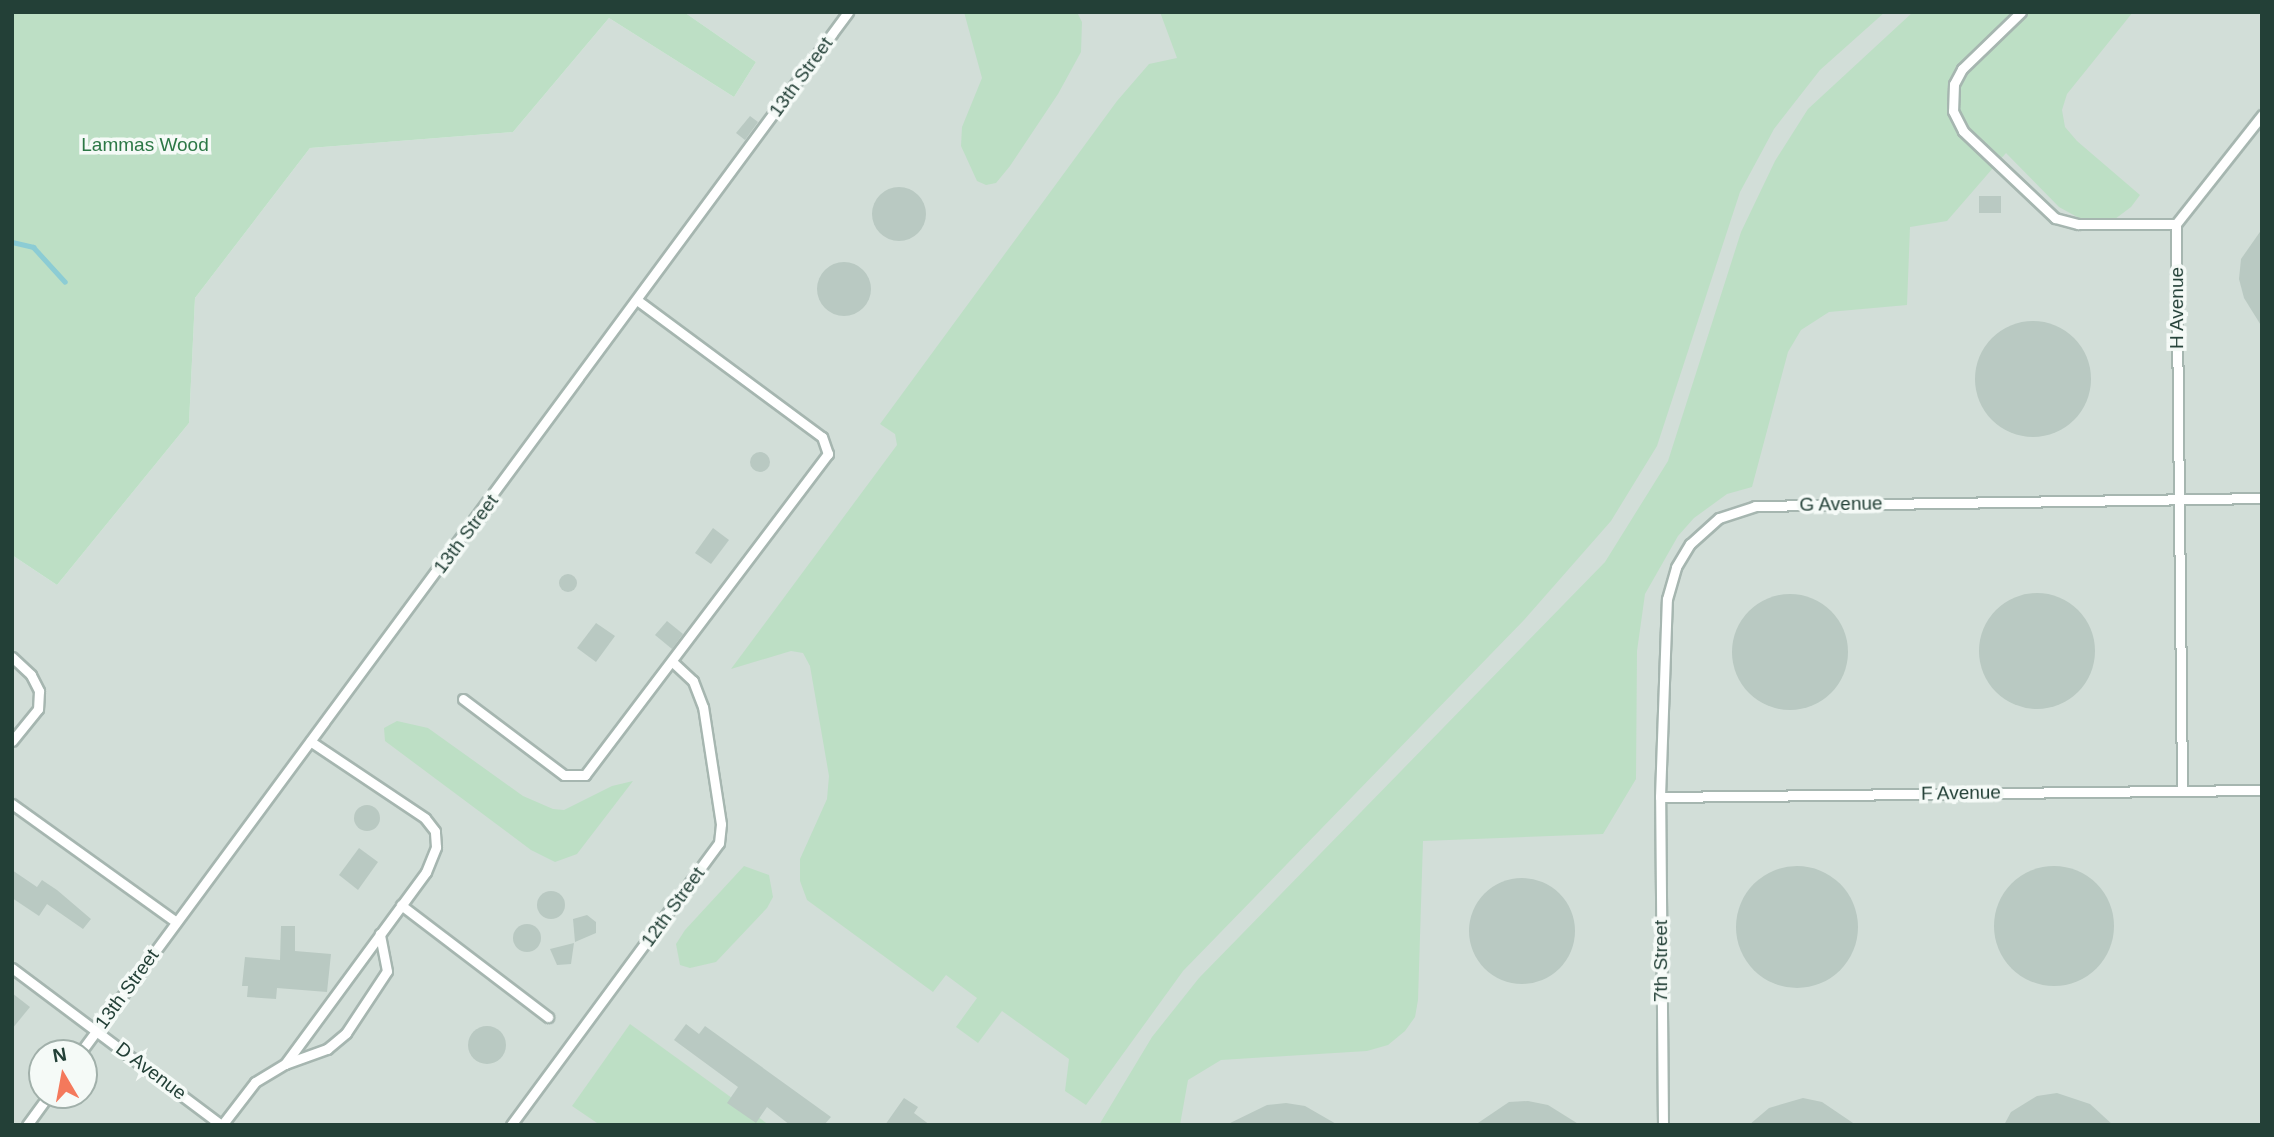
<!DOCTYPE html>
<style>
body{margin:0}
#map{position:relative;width:2274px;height:1137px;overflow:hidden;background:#e4eee9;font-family:Helvetica,sans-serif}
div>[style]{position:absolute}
.built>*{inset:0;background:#d2ded8}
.green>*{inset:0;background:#bddfc5}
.stream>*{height:5px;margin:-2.5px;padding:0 2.5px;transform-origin:2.5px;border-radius:2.5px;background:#8cccd4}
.building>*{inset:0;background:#b9c9c2}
.round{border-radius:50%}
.roads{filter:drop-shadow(2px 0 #a6b6b0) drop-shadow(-2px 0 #a6b6b0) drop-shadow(0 2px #a6b6b0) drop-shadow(0 -2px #a6b6b0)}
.service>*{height:9px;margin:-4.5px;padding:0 4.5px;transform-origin:4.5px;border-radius:4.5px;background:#fff}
span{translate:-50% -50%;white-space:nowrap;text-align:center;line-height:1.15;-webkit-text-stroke:7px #f5faf7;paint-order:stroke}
.street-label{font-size:19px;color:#234037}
.park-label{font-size:19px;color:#2c7846}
.frame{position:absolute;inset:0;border:14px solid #234037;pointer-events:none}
.north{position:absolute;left:28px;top:1039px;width:70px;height:70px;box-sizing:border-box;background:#f5faf7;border:2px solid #a1b0aa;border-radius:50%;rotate:350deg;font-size:19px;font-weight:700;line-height:28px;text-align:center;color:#234037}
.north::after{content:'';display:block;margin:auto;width:24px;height:32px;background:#f4795c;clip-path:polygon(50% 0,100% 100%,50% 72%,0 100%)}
</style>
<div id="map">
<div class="built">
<div style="clip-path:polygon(evenodd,684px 12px,2262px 12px,2262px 1125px,12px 1125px,12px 555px,57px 585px,189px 423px,195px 298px,310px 148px,513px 132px,609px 18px,734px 97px,756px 62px,684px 12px,42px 1053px,84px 1053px,84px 1095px,42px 1095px,42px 1053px)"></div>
</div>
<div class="green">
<div style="clip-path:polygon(12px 12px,684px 12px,756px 62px,734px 97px,609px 18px,513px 132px,310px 148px,195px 298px,189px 423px,57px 585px,12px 555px)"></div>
<div style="clip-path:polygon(964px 12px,1077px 12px,1082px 22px,1081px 52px,1058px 94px,1010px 166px,996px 183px,986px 185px,977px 181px,961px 146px,962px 127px,982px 78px)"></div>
<div style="clip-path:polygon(1160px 12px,1885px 12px,1820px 70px,1774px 129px,1740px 192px,1657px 446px,1611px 521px,1524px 620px,1183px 971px,1086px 1105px,1065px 1091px,1069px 1059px,1002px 1011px,978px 1043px,956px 1027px,977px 998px,946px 975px,933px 992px,807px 900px,800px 881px,800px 859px,827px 799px,829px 776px,810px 666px,803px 653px,791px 651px,731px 669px,897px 445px,895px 434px,880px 424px,1117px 101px,1149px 64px,1177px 58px)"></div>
<div style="clip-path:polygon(1913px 12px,2133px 12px,2067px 94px,2062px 110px,2065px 127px,2077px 141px,2140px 195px,2131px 207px,2115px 219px,2079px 218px,2059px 207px,2006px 153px,1947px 221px,1910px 227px,1907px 305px,1829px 312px,1801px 330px,1788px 352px,1752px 487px,1727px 494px,1694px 518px,1678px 536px,1645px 594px,1637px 651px,1636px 779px,1603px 834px,1423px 841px,1418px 1000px,1415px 1017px,1405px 1031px,1388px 1045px,1367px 1051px,1221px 1060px,1188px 1080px,1180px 1125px,1099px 1125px,1152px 1037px,1199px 978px,1605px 562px,1668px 461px,1741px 232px,1775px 161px,1808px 109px)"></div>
<div style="clip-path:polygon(397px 721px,428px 728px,523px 796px,553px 809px,564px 810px,612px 786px,633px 781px,577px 854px,555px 862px,531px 850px,385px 741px,384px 728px)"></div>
<div style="clip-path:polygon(744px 866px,769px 875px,773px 897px,767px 908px,716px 962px,690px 968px,680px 965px,676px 944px,685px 930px)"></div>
<div style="clip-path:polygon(630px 1024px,769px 1125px,600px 1125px,572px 1106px)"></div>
</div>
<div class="stream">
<div style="left:12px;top:242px;width:22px;rotate:13deg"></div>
<div style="left:33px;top:247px;width:47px;rotate:47.6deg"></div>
</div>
<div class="building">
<div style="clip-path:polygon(750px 116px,758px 122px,745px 140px,736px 133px)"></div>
<div class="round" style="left:872px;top:187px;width:54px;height:54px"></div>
<div style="clip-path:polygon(1979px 196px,2001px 196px,2001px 213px,1979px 213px)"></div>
<div style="clip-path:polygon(2262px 229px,2262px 327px,2244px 298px,2239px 279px,2241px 259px)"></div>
<div class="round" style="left:817px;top:262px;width:54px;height:54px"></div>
<div class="round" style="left:1975px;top:321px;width:116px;height:116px"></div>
<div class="round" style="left:750px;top:452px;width:20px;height:20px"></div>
<div style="clip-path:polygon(713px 528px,729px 540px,711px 564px,695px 553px)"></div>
<div class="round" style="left:559px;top:574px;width:18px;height:18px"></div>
<div class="round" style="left:1979px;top:593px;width:116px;height:116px"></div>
<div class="round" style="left:1732px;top:594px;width:116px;height:116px"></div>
<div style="clip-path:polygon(667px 621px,683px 634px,672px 649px,655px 635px)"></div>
<div style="clip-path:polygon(596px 623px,615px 636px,596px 662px,577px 648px)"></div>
<div class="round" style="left:354px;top:805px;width:26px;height:26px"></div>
<div style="clip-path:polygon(359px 848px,378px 862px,358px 890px,339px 875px)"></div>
<div class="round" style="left:1994px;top:866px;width:120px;height:120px"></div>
<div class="round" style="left:1736px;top:866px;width:122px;height:122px"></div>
<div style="clip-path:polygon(12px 870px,37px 887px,42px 880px,57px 890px,91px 919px,83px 929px,47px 904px,39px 916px,12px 898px)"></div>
<div class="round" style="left:1469px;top:878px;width:106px;height:106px"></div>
<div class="round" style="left:537px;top:891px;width:28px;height:28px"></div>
<div style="clip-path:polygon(587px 915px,596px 922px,596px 933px,575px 942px,573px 919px)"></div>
<div class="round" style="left:513px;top:924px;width:28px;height:28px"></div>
<div style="clip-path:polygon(281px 926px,295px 926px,295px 951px,331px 954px,327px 992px,277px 988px,276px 999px,247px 997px,248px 986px,242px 986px,245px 957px,280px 960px)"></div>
<div style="clip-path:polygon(574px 943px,571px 964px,557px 965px,550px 949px)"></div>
<div style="clip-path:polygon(12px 993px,30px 1007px,12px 1029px)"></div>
<div style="clip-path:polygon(686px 1024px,699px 1034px,705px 1026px,831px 1117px,824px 1125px,790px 1125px,767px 1107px,756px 1123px,727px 1103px,738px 1087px,674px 1040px)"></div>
<div class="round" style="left:468px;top:1026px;width:38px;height:38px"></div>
<div style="clip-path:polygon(2057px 1093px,2090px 1104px,2113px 1125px,2004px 1125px,2011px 1112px,2037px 1096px)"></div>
<div style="clip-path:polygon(904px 1098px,918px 1107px,914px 1113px,930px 1125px,885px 1125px)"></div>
<div style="clip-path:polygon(1803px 1098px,1822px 1102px,1856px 1125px,1749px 1125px,1769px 1108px)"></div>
<div style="clip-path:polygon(1528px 1101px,1548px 1105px,1580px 1125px,1475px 1125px,1509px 1102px)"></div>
<div style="clip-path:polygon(1286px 1103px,1305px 1106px,1338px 1125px,1226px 1125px,1267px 1105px)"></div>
</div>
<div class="roads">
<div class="service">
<div style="left:2021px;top:12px;width:82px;rotate:136deg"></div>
<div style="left:1962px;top:69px;width:17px;rotate:118deg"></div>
<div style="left:1954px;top:84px;width:27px;rotate:92deg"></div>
<div style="left:1953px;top:111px;width:22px;rotate:63deg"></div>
<div style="left:1963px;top:131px;width:127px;rotate:43.4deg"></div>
<div style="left:2055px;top:218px;width:24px;rotate:15deg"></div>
<div style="left:2078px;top:224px;width:98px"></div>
<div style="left:2176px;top:224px;width:566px;rotate:89.39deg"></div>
<div style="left:2176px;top:224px;width:139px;rotate:-51.7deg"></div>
<div style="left:12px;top:657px;width:26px;rotate:43deg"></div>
<div style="left:31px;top:675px;width:18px;rotate:63deg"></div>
<div style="left:39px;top:691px;width:18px;rotate:93deg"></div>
<div style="left:38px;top:709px;width:41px;rotate:129.1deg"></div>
<div style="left:463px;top:699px;width:126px;rotate:37deg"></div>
<div style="left:564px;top:775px;width:21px"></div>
<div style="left:585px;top:775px;width:403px;rotate:-52.9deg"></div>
<div style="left:828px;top:454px;width:18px;rotate:-109deg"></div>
<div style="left:822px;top:437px;width:230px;rotate:-143.5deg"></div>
<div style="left:1660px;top:797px;width:602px;rotate:-0.67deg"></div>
<div style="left:12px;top:804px;width:202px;rotate:35.7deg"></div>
<div style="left:401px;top:905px;width:185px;rotate:37.3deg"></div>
<div style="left:12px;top:968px;width:261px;rotate:36.9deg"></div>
<div style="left:80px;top:1053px;width:1294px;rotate:-53.58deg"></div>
<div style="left:285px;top:1064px;width:45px;rotate:-19.7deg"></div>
<div style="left:327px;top:1049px;width:25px;rotate:-40deg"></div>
<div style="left:346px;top:1033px;width:74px;rotate:-56.5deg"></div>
<div style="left:387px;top:971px;width:38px;rotate:-101deg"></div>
<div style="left:27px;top:1125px;width:37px;rotate:-54deg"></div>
<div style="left:222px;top:1125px;width:54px;rotate:-52.5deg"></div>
<div style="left:255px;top:1082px;width:35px;rotate:-31deg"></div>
<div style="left:285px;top:1064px;width:238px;rotate:-53.7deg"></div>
<div style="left:426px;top:872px;width:27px;rotate:-68deg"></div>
<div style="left:436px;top:847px;width:16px;rotate:-94deg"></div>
<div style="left:435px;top:831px;width:16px;rotate:-128deg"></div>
<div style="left:425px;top:818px;width:138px;rotate:-146.2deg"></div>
<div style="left:511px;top:1125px;width:350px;rotate:-53.6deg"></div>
<div style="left:719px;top:843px;width:19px;rotate:-84deg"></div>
<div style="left:721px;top:824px;width:118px;rotate:-98.7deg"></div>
<div style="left:703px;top:707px;width:28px;rotate:-111deg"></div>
<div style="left:693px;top:681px;width:26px;rotate:-137deg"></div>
<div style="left:1663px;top:1125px;width:328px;rotate:-90.5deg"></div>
<div style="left:1660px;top:797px;width:198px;rotate:-88deg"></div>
<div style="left:1667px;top:599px;width:33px;rotate:-74deg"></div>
<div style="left:1676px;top:567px;width:27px;rotate:-59deg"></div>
<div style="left:1690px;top:544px;width:39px;rotate:-42deg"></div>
<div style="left:1719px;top:518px;width:38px;rotate:-18deg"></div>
<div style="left:1755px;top:506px;width:507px;rotate:-0.9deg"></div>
</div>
</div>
<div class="street-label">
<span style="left:801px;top:77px;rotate:-54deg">13th Street</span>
<span style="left:2177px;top:308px;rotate:-90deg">H Avenue</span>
<span style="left:1841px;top:504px;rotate:-1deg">G Avenue</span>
<span style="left:466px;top:534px;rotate:-53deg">13th Street</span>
<span style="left:1961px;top:793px;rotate:-1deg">F Avenue</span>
<span style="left:673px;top:907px;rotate:-54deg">12th Street</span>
<span style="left:1661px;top:961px;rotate:-90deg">7th Street</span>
<span style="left:127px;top:989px;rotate:-54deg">13th Street</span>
<span style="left:151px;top:1071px;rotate:37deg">D Avenue</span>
</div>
<div class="park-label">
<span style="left:145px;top:145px">Lammas Wood</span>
</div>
<div class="frame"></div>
<div class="north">N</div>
</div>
